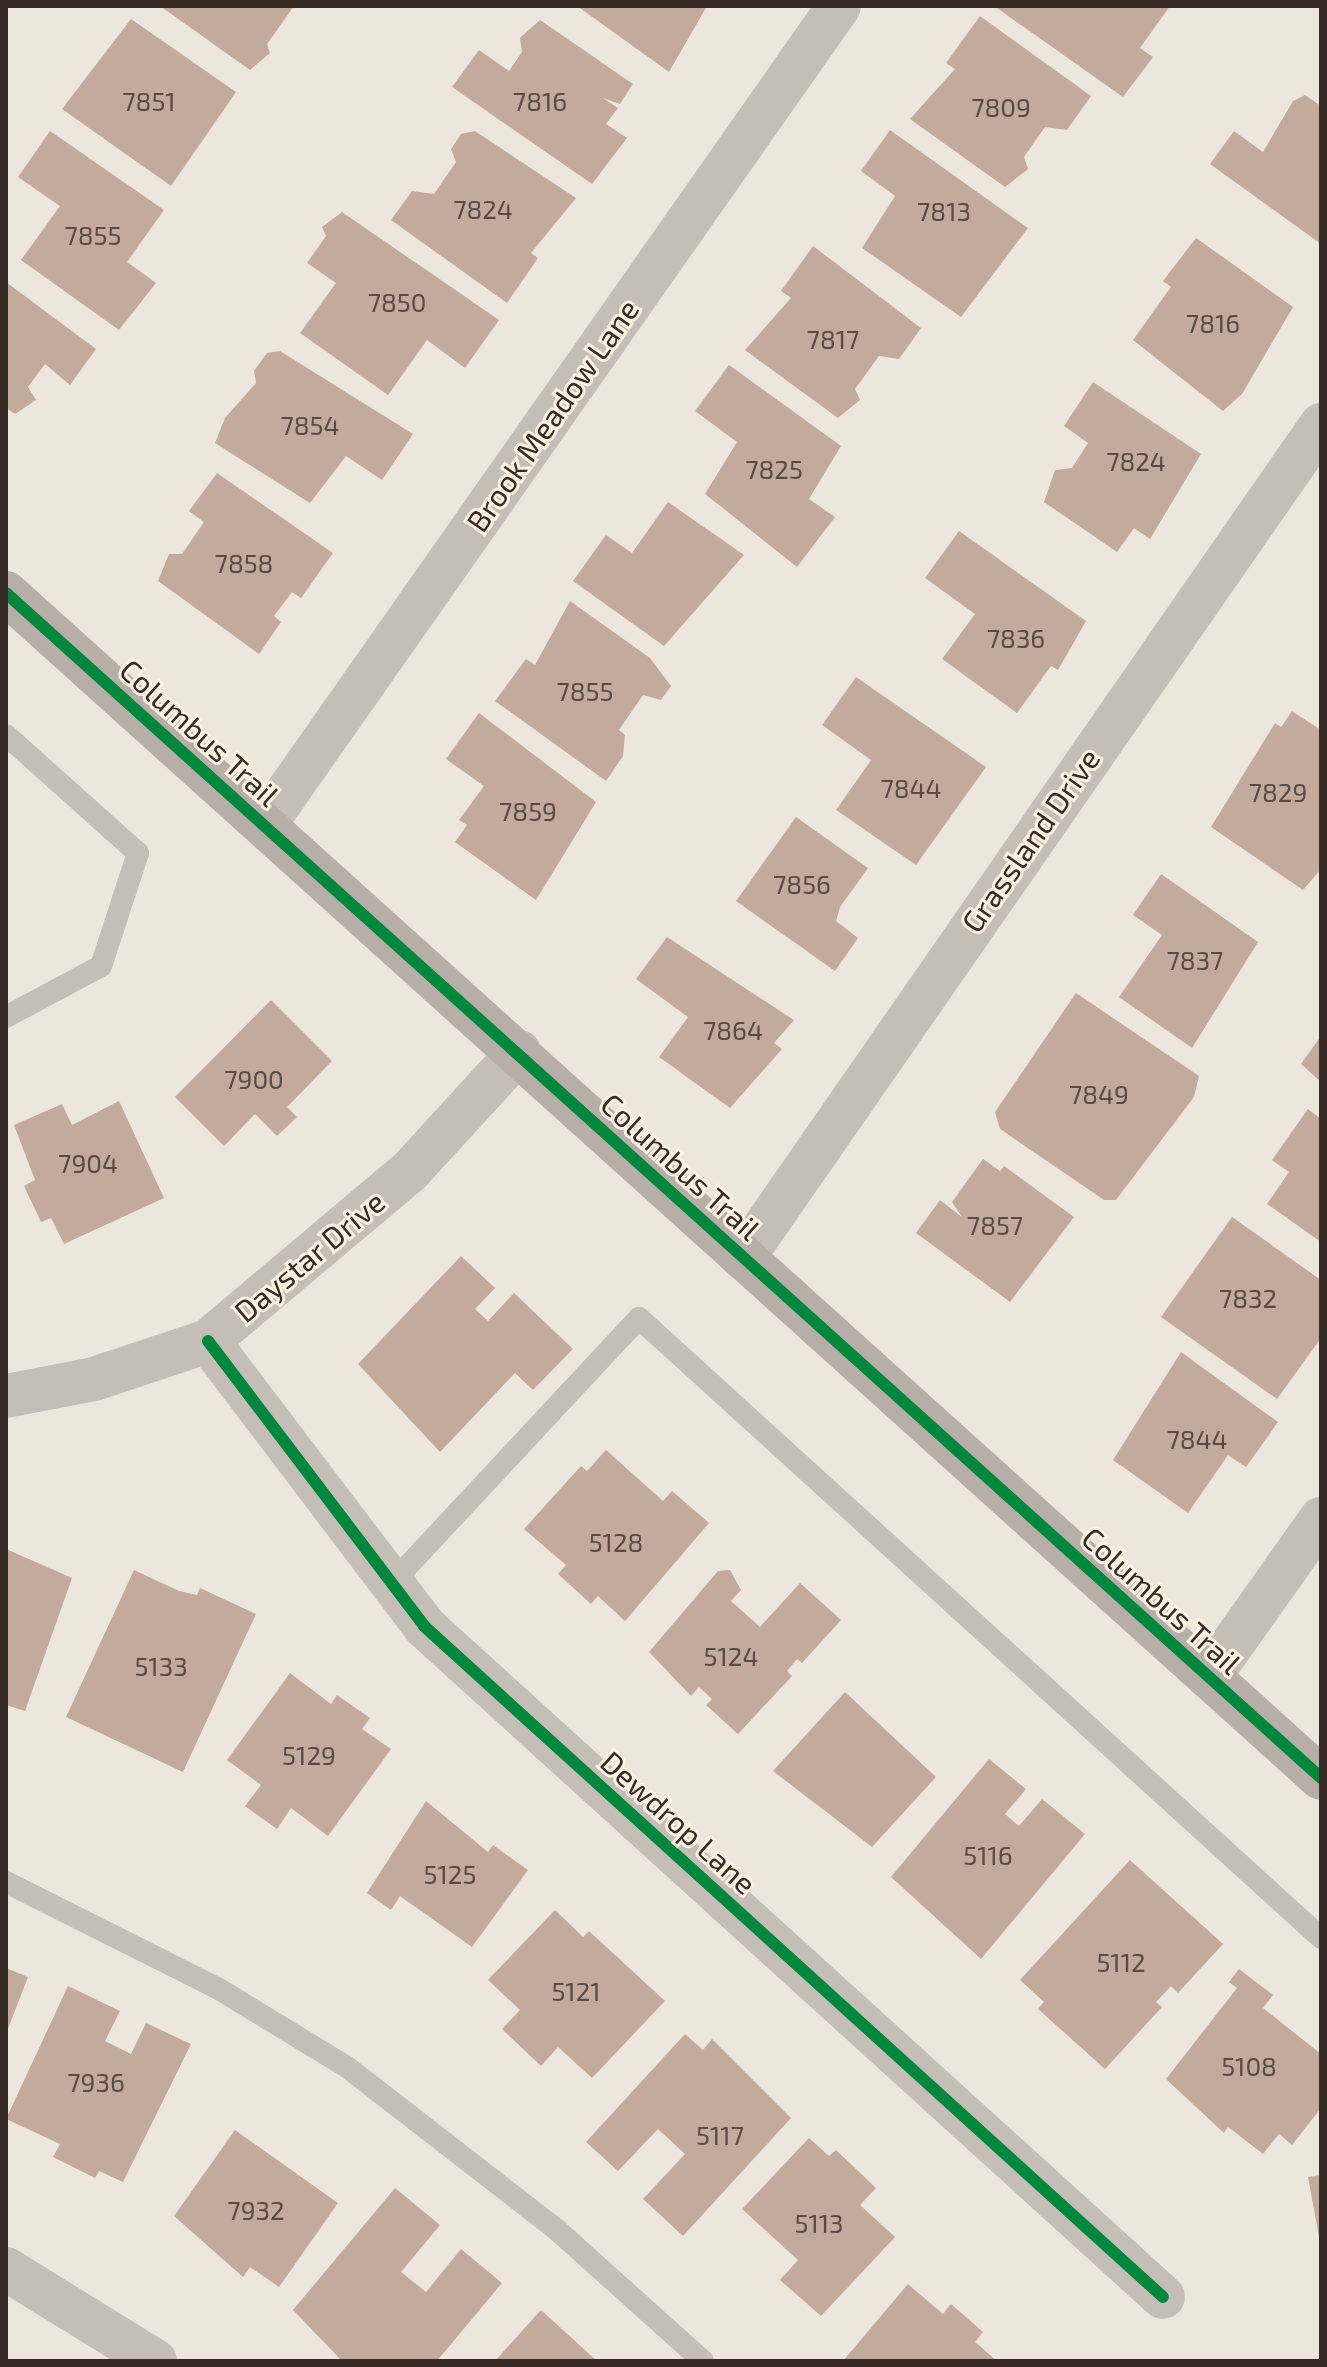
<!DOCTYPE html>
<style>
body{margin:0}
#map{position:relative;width:1327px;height:2367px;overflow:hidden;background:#ede6dd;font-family:"Exo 2",sans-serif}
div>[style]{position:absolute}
.building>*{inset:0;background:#c2aa9d}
.lane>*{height:22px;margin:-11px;padding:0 11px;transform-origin:11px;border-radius:11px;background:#c5beb7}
.street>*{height:44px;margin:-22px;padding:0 22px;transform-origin:22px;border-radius:22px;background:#c5beb7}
.secondary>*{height:44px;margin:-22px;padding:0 22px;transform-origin:22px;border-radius:22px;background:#b6aea7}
.cycleway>*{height:12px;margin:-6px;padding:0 6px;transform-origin:6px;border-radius:6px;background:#00873e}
span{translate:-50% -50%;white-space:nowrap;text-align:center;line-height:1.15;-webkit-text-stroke:6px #fbf1e3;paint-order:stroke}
.number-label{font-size:26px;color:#594b43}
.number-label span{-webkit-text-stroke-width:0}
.street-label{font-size:30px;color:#362b25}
.frame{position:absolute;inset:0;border:8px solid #362b25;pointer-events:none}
</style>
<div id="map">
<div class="building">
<div style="clip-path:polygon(160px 6px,294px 6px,267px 44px,270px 53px,250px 70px)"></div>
<div style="clip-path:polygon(577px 6px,707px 6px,669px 72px)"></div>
<div style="clip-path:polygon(994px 6px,1170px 6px,1140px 48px,1153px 57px,1123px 97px)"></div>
<div style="clip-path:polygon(980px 16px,1091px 96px,1067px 130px,1045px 127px,1024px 157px,1028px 169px,1005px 187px,910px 119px,955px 69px,946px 63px)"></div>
<div style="clip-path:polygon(131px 19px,236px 92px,171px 186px,62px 109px)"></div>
<div style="clip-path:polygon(540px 20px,633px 84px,620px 104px,603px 98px,618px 108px,606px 124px,627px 138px,592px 184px,452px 87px,479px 50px,509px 71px,522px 52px,520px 38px)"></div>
<div style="clip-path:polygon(1305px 95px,1321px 106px,1321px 244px,1210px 164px,1234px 131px,1263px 152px,1293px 101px)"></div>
<div style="clip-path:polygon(890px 130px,1028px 228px,961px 317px,862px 248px,895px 196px,861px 171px)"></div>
<div style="clip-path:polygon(50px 131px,164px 210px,127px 262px,156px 283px,119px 330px,21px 260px,60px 206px,18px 177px)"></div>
<div style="clip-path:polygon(475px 131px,576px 198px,531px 253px,538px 258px,507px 303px,391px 220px,412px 191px,434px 194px,456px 162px,451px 149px,461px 134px)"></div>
<div style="clip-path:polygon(342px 212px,499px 320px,465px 368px,427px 340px,388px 395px,300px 333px,336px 283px,307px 263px,326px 236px,322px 227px)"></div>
<div style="clip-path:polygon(1196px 238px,1293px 307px,1242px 394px,1223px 411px,1133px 340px,1171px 287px,1163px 281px)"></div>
<div style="clip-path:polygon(813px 246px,921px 328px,899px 359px,879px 356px,855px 389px,860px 400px,838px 418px,745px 350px,791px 298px,781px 291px)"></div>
<div style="clip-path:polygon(6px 282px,96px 349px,70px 385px,45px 364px,28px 387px,36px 400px,15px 414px,6px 408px)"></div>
<div style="clip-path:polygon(280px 351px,413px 434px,382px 480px,346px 456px,310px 503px,215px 443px,225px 418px,256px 383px,254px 371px,267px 353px)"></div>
<div style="clip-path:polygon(729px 365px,841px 446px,809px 499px,835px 517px,797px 567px,705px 494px,737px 442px,695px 411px)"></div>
<div style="clip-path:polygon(1093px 382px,1201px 454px,1150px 539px,1134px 528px,1117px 552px,1044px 502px,1055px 470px,1072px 468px,1088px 443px,1064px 426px)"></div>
<div style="clip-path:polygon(217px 473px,333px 553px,301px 598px,292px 592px,274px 616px,281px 622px,259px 654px,158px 581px,169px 554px,182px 554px,204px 522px,189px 511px)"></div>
<div style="clip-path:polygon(668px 502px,744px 555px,664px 646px,573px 581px,606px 535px,632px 553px)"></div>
<div style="clip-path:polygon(959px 531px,1086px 621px,1058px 670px,1051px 666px,1017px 713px,942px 659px,975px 614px,925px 578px)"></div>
<div style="clip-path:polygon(570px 601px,650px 658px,671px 686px,661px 700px,643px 695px,619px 730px,625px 735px,623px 756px,606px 781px,495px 701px,526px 659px,535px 665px)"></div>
<div style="clip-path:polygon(856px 677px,986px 767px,916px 865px,836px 810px,871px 760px,822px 725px)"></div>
<div style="clip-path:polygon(1292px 711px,1321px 730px,1321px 869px,1303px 890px,1211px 827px,1275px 723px,1281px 727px)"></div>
<div style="clip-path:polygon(479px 713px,596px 802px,536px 900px,455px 842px,467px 825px,459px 820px,484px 786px,446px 759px)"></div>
<div style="clip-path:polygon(796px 817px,868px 868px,840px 907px,836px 921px,858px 938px,835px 971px,736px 901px)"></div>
<div style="clip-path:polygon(1161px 874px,1258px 942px,1192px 1048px,1119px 997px,1162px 935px,1133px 915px)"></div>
<div style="clip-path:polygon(667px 937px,794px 1020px,774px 1043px,782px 1049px,730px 1108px,659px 1057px,688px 1017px,636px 979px)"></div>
<div style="clip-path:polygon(1076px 993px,1199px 1076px,1194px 1097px,1116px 1200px,1104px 1200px,1000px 1129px,995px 1112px)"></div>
<div style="clip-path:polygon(271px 1000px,332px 1061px,287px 1107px,297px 1117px,277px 1136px,255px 1114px,224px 1146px,175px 1097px)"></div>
<div style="clip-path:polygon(1321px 1036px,1321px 1082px,1301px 1064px)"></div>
<div style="clip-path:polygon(119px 1101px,164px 1198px,64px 1244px,51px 1218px,41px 1222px,24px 1186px,35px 1180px,14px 1125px,62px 1104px,72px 1125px)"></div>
<div style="clip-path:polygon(1308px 1109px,1321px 1119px,1321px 1242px,1267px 1204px,1289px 1172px,1272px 1160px)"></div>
<div style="clip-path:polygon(983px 1159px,1000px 1171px,1004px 1166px,1074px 1217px,1010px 1302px,916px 1233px,940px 1200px,962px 1217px,952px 1202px)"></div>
<div style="clip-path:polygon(1232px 1217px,1321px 1280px,1321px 1338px,1277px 1399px,1161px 1317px)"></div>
<div style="clip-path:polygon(461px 1256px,495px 1288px,475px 1309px,488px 1321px,514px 1293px,573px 1349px,533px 1390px,515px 1373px,440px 1452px,358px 1364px)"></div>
<div style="clip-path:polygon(1181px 1352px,1278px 1422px,1246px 1467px,1228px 1455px,1188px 1513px,1113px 1460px)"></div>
<div style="clip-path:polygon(606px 1450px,663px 1501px,672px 1491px,709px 1523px,625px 1621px,598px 1596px,591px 1604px,558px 1574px,566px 1565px,524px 1529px,581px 1466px,587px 1471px)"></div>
<div style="clip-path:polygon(6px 1549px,72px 1578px,25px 1711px,6px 1705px)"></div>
<div style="clip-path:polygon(134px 1570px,179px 1591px,197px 1595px,200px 1588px,256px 1614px,183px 1772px,66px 1717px)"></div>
<div style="clip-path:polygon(730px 1570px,741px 1590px,731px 1601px,760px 1627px,800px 1583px,841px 1620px,802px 1663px,797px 1659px,787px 1671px,792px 1676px,738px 1734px,706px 1705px,712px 1699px,699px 1687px,691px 1696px,649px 1652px,718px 1571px)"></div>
<div style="clip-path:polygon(290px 1673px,331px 1704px,337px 1695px,370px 1718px,362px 1729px,391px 1749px,328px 1836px,291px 1808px,277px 1829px,245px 1806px,261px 1785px,227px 1760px)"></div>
<div style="clip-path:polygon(845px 1692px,936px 1777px,872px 1847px,773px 1771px)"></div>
<div style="clip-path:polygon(989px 1759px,1026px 1789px,1005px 1814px,1019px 1826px,1042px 1799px,1085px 1834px,981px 1959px,891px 1877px)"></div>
<div style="clip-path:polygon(426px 1801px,488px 1852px,493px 1845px,528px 1870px,472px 1947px,400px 1896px,391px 1910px,367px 1893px)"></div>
<div style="clip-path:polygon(1130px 1860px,1223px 1944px,1178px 1993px,1171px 1986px,1156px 2002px,1162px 2007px,1105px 2069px,1038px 2009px,1044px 2002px,1020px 1980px)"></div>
<div style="clip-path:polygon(555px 1910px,583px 1937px,589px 1931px,665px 2001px,592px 2078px,558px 2047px,541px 2066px,502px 2029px,520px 2010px,488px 1980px)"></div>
<div style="clip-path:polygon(6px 1968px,28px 1977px,6px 2034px)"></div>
<div style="clip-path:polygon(1239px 1969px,1273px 1995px,1263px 2008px,1321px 2054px,1321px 2108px,1292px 2145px,1279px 2134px,1263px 2154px,1228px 2127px,1224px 2133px,1166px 2079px,1237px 1988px,1229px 1982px)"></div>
<div style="clip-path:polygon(68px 1986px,120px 2011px,105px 2041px,131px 2054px,146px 2023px,191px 2044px,123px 2182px,99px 2171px,95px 2178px,53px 2157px,60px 2144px,6px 2119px)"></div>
<div style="clip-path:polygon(685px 2034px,703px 2050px,712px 2039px,791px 2118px,683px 2236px,643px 2199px,685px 2154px,658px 2129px,618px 2171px,586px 2142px)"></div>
<div style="clip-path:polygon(235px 2130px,338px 2203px,279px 2287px,250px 2267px,243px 2277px,174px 2216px)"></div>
<div style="clip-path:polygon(809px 2138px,829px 2156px,836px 2150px,876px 2188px,860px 2205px,895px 2237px,821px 2316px,780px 2280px,798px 2260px,742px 2209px)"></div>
<div style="clip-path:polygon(1321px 2175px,1321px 2237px,1319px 2237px,1308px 2177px)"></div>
<div style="clip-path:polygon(395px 2188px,440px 2225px,401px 2272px,426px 2292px,461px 2249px,502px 2283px,437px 2361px,342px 2361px,293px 2310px)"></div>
<div style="clip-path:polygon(908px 2284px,943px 2314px,951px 2304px,983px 2332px,975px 2342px,997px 2361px,843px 2361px)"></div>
<div style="clip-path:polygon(541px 2310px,597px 2361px,495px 2361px)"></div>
</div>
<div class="lane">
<div style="left:6px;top:735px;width:177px;rotate:41.8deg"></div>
<div style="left:138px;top:853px;width:119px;rotate:108.1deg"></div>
<div style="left:101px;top:966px;width:108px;rotate:151.8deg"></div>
<div style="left:390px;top:1585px;width:365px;rotate:-47deg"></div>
<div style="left:639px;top:1318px;width:922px;rotate:42.27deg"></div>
<div style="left:6px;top:1882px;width:238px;rotate:26.7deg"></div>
<div style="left:219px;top:1989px;width:150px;rotate:31.4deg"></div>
<div style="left:347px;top:2067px;width:266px;rotate:37.8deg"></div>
<div style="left:557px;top:2230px;width:196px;rotate:41.9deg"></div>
</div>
<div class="street">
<div style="left:265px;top:824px;width:999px;rotate:-54.94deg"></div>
<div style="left:743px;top:1258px;width:1014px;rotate:-55.24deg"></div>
<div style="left:208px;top:1341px;width:358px;rotate:52.8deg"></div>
<div style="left:424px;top:1626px;width:998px;rotate:42.24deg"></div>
<div style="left:6px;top:1396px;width:90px;rotate:-10.9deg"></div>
<div style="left:94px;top:1379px;width:120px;rotate:-18.4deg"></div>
<div style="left:208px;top:1341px;width:263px;rotate:-40.1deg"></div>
<div style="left:409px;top:1172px;width:163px;rotate:-47.5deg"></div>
<div style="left:1209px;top:1677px;width:194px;rotate:-54.7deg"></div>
<div style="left:6px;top:2269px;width:175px;rotate:31.7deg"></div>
</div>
<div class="secondary">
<div style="left:6px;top:593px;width:1770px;rotate:42.02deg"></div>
</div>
<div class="cycleway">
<div style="left:6px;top:593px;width:1770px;rotate:42.02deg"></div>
<div style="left:208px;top:1341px;width:358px;rotate:52.8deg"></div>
<div style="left:424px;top:1626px;width:998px;rotate:42.24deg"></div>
</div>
<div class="number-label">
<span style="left:149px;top:101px">7851</span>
<span style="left:540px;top:101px">7816</span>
<span style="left:1001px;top:107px">7809</span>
<span style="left:483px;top:209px">7824</span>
<span style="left:944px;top:211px">7813</span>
<span style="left:93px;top:235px">7855</span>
<span style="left:397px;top:302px">7850</span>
<span style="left:1213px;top:323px">7816</span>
<span style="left:833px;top:339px">7817</span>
<span style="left:310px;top:425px">7854</span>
<span style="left:1136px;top:461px">7824</span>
<span style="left:774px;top:469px">7825</span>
<span style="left:244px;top:563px">7858</span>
<span style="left:1016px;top:638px">7836</span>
<span style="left:585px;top:691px">7855</span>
<span style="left:911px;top:788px">7844</span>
<span style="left:1278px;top:792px">7829</span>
<span style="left:528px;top:811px">7859</span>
<span style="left:802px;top:884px">7856</span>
<span style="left:1195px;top:960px">7837</span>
<span style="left:733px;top:1030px">7864</span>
<span style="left:254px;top:1079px">7900</span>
<span style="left:1099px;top:1094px">7849</span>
<span style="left:88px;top:1163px">7904</span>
<span style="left:995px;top:1225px">7857</span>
<span style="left:1248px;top:1298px">7832</span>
<span style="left:1197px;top:1439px">7844</span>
<span style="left:616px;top:1542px">5128</span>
<span style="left:731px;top:1656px">5124</span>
<span style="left:161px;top:1666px">5133</span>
<span style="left:309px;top:1755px">5129</span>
<span style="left:988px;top:1855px">5116</span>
<span style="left:450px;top:1874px">5125</span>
<span style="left:1121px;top:1962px">5112</span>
<span style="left:576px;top:1991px">5121</span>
<span style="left:1249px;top:2066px">5108</span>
<span style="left:96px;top:2082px">7936</span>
<span style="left:720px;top:2135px">5117</span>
<span style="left:256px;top:2210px">7932</span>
<span style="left:819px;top:2223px">5113</span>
</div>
<div class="street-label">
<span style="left:552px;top:415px;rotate:-55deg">Brook Meadow Lane</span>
<span style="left:200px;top:732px;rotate:42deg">Columbus Trail</span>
<span style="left:1030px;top:840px;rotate:-55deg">Grassland Drive</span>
<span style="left:681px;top:1166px;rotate:42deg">Columbus Trail</span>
<span style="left:309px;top:1256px;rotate:-40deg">Daystar Drive</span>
<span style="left:1162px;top:1600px;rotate:42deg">Columbus Trail</span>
<span style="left:679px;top:1822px;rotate:42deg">Dewdrop Lane</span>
</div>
<div class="frame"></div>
</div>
